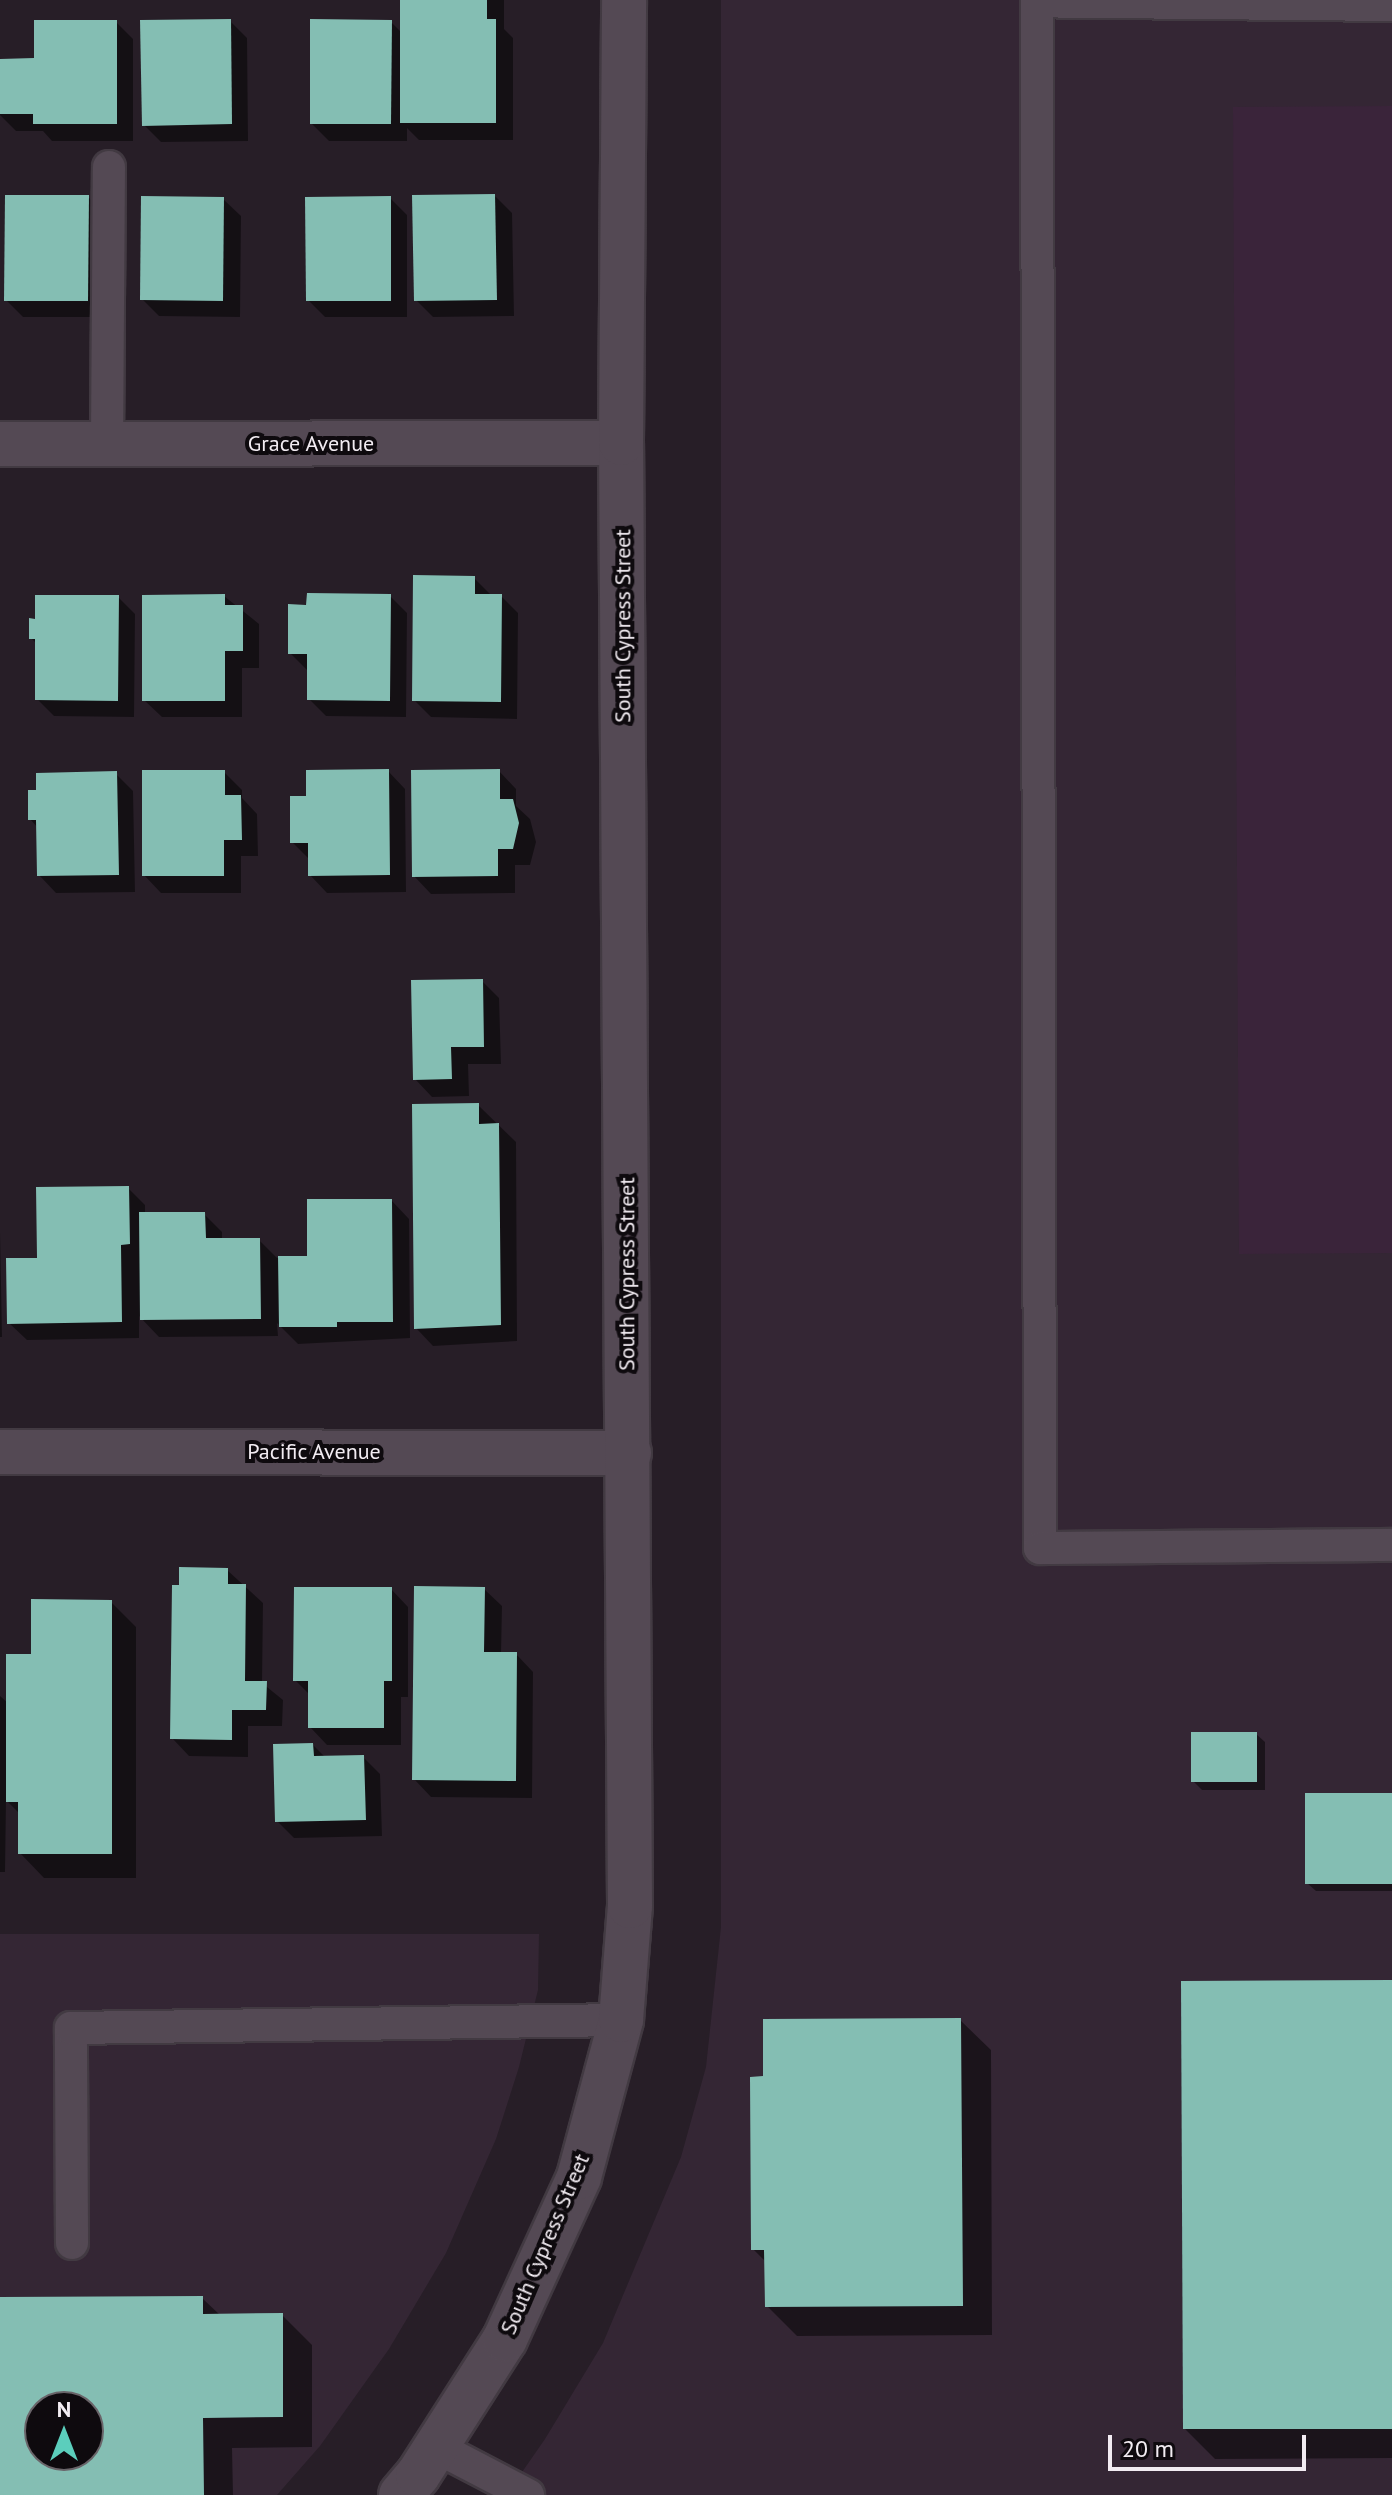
<!DOCTYPE html>
<style>
body{margin:0}
#map{position:relative;width:1392px;height:2495px;overflow:hidden;background:#271e27;font-family:"PT Sans",sans-serif}
div>[style]{position:absolute}
.built>*{inset:0;background:#342634}
.green>*{inset:0;background:#3a243a}
.shadow>*{inset:0;background:#0007}
.building>*{inset:0;background:#84beb3}
.roads{filter:drop-shadow(2px 0 #423a42) drop-shadow(-2px 0 #423a42) drop-shadow(0 2px #423a42) drop-shadow(0 -2px #423a42)}
.lane>*{height:32px;margin:-16px;padding:0 16px;transform-origin:16px;border-radius:16px;background:#544954}
.street>*{height:44px;margin:-22px;padding:0 22px;transform-origin:22px;border-radius:22px;background:#544954}
span{translate:-50% -50%;white-space:nowrap;text-align:center;line-height:1.15;-webkit-text-stroke:8px #0e0a0e;paint-order:stroke}
.street-label{font-size:22px;color:#f2ecf2}
.north{position:absolute;left:24px;top:2391px;width:80px;height:80px;box-sizing:border-box;background:#0e0a0e;border:2px solid #696469;border-radius:50%;rotate:0deg;font-size:22px;font-weight:700;line-height:32px;text-align:center;color:#f2ecf2}
.north::after{content:'';display:block;margin:auto;width:28px;height:36px;background:#5bcebc;clip-path:polygon(50% 0,100% 100%,50% 72%,0 100%)}
.scale{position:absolute;left:1108px;top:2435px;width:198px;height:36px;box-sizing:border-box;border:4px solid #f2ecf2;border-top:0;padding-left:10px;font-size:24px;line-height:28px;white-space:nowrap;color:#f2ecf2;-webkit-text-stroke:6px #0e0a0e;paint-order:stroke}
</style>
<div id="map">
<div class="built">
<div style="clip-path:polygon(721px 0,1392px 0,1392px 2495px,506px 2495px,545px 2439px,603px 2343px,681px 2157px,706px 2067px,721px 1927px)"></div>
<div style="clip-path:polygon(evenodd,0 1934px,539px 1934px,538px 1990px,519px 2067px,496px 2139px,446px 2253px,389px 2349px,320px 2446px,277px 2495px,0 2495px,0 1934px,40px 2407px,88px 2407px,88px 2455px,40px 2455px,40px 2407px)"></div>
</div>
<div class="green">
<div style="clip-path:polygon(1392px 106px,1392px 1253px,1239px 1254px,1233px 107px)"></div>
</div>
<div class="shadow">
<div style="clip-path:polygon(402px 0,504px 0,504px 29px,513px 38px,513px 140px,419px 140px,407px 128px,407px 141px,329px 141px,312px 124px,391px 22px,402px 33px)"></div>
<div style="clip-path:polygon(230px 21px,247px 38px,248px 141px,161px 142px,144px 125px)"></div>
<div style="clip-path:polygon(116px 22px,133px 39px,133px 141px,52px 141px,43px 131px,16px 131px,0 115px,0 61px,36px 60px)"></div>
<div style="clip-path:polygon(495px 196px,512px 213px,514px 316px,433px 317px,416px 300px)"></div>
<div style="clip-path:polygon(88px 197px,106px 214px,105px 317px,23px 317px,6px 300px)"></div>
<div style="clip-path:polygon(390px 198px,407px 215px,407px 317px,325px 317px,308px 300px)"></div>
<div style="clip-path:polygon(223px 199px,241px 216px,240px 317px,159px 316px,142px 299px)"></div>
<div style="clip-path:polygon(474px 578px,492px 596px,501px 596px,518px 613px,517px 719px,431px 717px,414px 700px)"></div>
<div style="clip-path:polygon(224px 596px,259px 624px,259px 668px,242px 668px,242px 717px,162px 717px,144px 700px)"></div>
<div style="clip-path:polygon(390px 596px,407px 613px,406px 717px,326px 716px,309px 699px,307px 670px,290px 653px,308px 607px)"></div>
<div style="clip-path:polygon(118px 597px,135px 614px,134px 717px,54px 716px,37px 699px,37px 644px,31px 638px)"></div>
<div style="clip-path:polygon(388px 771px,405px 789px,406px 892px,327px 893px,310px 875px,310px 860px,292px 842px,308px 798px)"></div>
<div style="clip-path:polygon(499px 771px,516px 789px,516px 806px,530px 819px,536px 842px,530px 865px,515px 865px,515px 893px,431px 894px,414px 876px)"></div>
<div style="clip-path:polygon(224px 772px,242px 790px,242px 798px,257px 814px,258px 856px,241px 856px,241px 893px,161px 893px,144px 875px)"></div>
<div style="clip-path:polygon(116px 774px,133px 791px,135px 892px,56px 893px,39px 875px,38px 828px,30px 819px)"></div>
<div style="clip-path:polygon(482px 981px,499px 998px,501px 1064px,468px 1064px,469px 1096px,432px 1097px,415px 1079px)"></div>
<div style="clip-path:polygon(478px 1105px,516px 1142px,517px 1341px,433px 1346px,416px 1328px)"></div>
<div style="clip-path:polygon(128px 1188px,145px 1205px,145px 1214px,204px 1214px,222px 1232px,222px 1240px,259px 1240px,277px 1258px,309px 1258px,392px 1201px,409px 1219px,410px 1338px,298px 1344px,277px 1323px,278px 1336px,159px 1337px,139px 1316px,139px 1338px,27px 1340px,9px 1323px,39px 1260px)"></div>
<div style="clip-path:polygon(0 1232px,2px 1337px,0 1337px)"></div>
<div style="clip-path:polygon(227px 1570px,263px 1603px,262px 1683px,283px 1700px,282px 1726px,248px 1726px,248px 1757px,189px 1756px,172px 1738px,181px 1587px)"></div>
<div style="clip-path:polygon(391px 1589px,408px 1607px,408px 1697px,401px 1697px,401px 1745px,327px 1745px,310px 1727px,310px 1695px,295px 1680px)"></div>
<div style="clip-path:polygon(484px 1589px,502px 1606px,501px 1654px,516px 1654px,533px 1672px,532px 1798px,431px 1797px,414px 1779px)"></div>
<div style="clip-path:polygon(111px 1602px,136px 1627px,136px 1878px,44px 1878px,20px 1853px,20px 1814px,6px 1800px,5px 1872px,0 1872px,0 1696px,8px 1703px,33px 1656px)"></div>
<div style="clip-path:polygon(1256px 1734px,1265px 1742px,1265px 1790px,1202px 1790px,1193px 1781px)"></div>
<div style="clip-path:polygon(313px 1745px,326px 1758px,363px 1757px,380px 1774px,382px 1836px,294px 1838px,277px 1821px)"></div>
<div style="clip-path:polygon(1392px 1795px,1392px 1891px,1316px 1891px,1307px 1883px)"></div>
<div style="clip-path:polygon(1392px 1982px,1392px 2458px,1215px 2459px,1185px 2429px)"></div>
<div style="clip-path:polygon(960px 2020px,991px 2050px,992px 2335px,797px 2336px,767px 2306px,766px 2262px,753px 2249px,765px 2077px)"></div>
<div style="clip-path:polygon(evenodd,202px 2298px,220px 2315px,282px 2315px,312px 2345px,312px 2447px,232px 2448px,233px 2495px,0 2495px,0 2299px,202px 2298px,40px 2407px,88px 2407px,88px 2455px,40px 2455px,40px 2407px)"></div>
</div>
<div class="building">
<div style="clip-path:polygon(400px 0,487px 0,487px 19px,496px 19px,496px 123px,400px 123px)"></div>
<div style="clip-path:polygon(231px 19px,232px 124px,142px 126px,140px 20px)"></div>
<div style="clip-path:polygon(310px 19px,392px 20px,391px 124px,310px 124px)"></div>
<div style="clip-path:polygon(34px 20px,117px 20px,117px 124px,33px 124px,33px 114px,0 114px,0 59px,34px 58px)"></div>
<div style="clip-path:polygon(495px 194px,497px 300px,414px 301px,412px 195px)"></div>
<div style="clip-path:polygon(5px 195px,89px 195px,88px 301px,4px 301px)"></div>
<div style="clip-path:polygon(141px 196px,224px 197px,223px 301px,140px 300px)"></div>
<div style="clip-path:polygon(391px 196px,391px 301px,306px 301px,305px 197px)"></div>
<div style="clip-path:polygon(413px 575px,475px 576px,475px 594px,502px 594px,501px 702px,412px 701px)"></div>
<div style="clip-path:polygon(307px 593px,391px 594px,390px 701px,307px 700px,307px 654px,288px 654px,288px 604px,306px 605px)"></div>
<div style="clip-path:polygon(225px 594px,225px 605px,243px 605px,243px 651px,225px 651px,225px 701px,142px 701px,142px 595px)"></div>
<div style="clip-path:polygon(35px 595px,119px 595px,118px 701px,35px 700px,35px 639px,29px 639px,29px 618px,35px 619px)"></div>
<div style="clip-path:polygon(389px 769px,390px 875px,308px 876px,308px 843px,290px 843px,290px 796px,306px 796px,306px 770px)"></div>
<div style="clip-path:polygon(500px 769px,500px 799px,513px 799px,519px 823px,513px 849px,498px 849px,498px 876px,412px 877px,411px 770px)"></div>
<div style="clip-path:polygon(142px 770px,225px 770px,225px 795px,241px 795px,242px 840px,224px 840px,224px 876px,142px 876px)"></div>
<div style="clip-path:polygon(117px 771px,119px 875px,37px 876px,36px 820px,28px 820px,28px 790px,36px 790px,36px 773px)"></div>
<div style="clip-path:polygon(483px 979px,484px 1047px,451px 1047px,452px 1079px,413px 1080px,411px 980px)"></div>
<div style="clip-path:polygon(479px 1103px,479px 1124px,499px 1123px,501px 1325px,414px 1329px,412px 1104px)"></div>
<div style="clip-path:polygon(129px 1186px,130px 1244px,121px 1245px,122px 1322px,7px 1324px,6px 1258px,37px 1258px,36px 1187px)"></div>
<div style="clip-path:polygon(307px 1199px,392px 1199px,393px 1322px,337px 1322px,337px 1327px,279px 1327px,278px 1256px,307px 1256px)"></div>
<div style="clip-path:polygon(139px 1212px,205px 1212px,206px 1238px,260px 1238px,261px 1319px,140px 1320px)"></div>
<div style="clip-path:polygon(179px 1567px,228px 1568px,228px 1584px,246px 1584px,245px 1681px,267px 1681px,266px 1710px,232px 1710px,232px 1740px,170px 1739px,172px 1585px,179px 1585px)"></div>
<div style="clip-path:polygon(414px 1586px,485px 1587px,484px 1652px,517px 1652px,516px 1781px,412px 1780px)"></div>
<div style="clip-path:polygon(294px 1587px,392px 1587px,392px 1681px,384px 1681px,384px 1728px,308px 1728px,308px 1681px,293px 1681px)"></div>
<div style="clip-path:polygon(31px 1599px,112px 1600px,112px 1854px,18px 1854px,18px 1802px,6px 1802px,6px 1654px,31px 1654px)"></div>
<div style="clip-path:polygon(1191px 1732px,1257px 1732px,1257px 1782px,1191px 1782px)"></div>
<div style="clip-path:polygon(313px 1743px,314px 1756px,364px 1755px,366px 1820px,275px 1822px,273px 1744px)"></div>
<div style="clip-path:polygon(1305px 1793px,1392px 1793px,1392px 1884px,1305px 1884px)"></div>
<div style="clip-path:polygon(1392px 1980px,1392px 2429px,1183px 2429px,1181px 1981px)"></div>
<div style="clip-path:polygon(961px 2018px,963px 2306px,765px 2307px,764px 2250px,751px 2250px,750px 2077px,763px 2076px,763px 2019px)"></div>
<div style="clip-path:polygon(evenodd,203px 2296px,203px 2314px,283px 2313px,283px 2417px,203px 2418px,204px 2495px,0 2495px,0 2297px,203px 2296px,40px 2407px,88px 2407px,88px 2455px,40px 2455px,40px 2407px)"></div>
</div>
<div class="roads">
<div class="lane">
<div style="left:1392px;top:5px;width:355px;rotate:-179.4deg"></div>
<div style="left:1037px;top:1px;width:1547px;rotate:89.89deg"></div>
<div style="left:1040px;top:1548px;width:352px;rotate:-0.5deg"></div>
<div style="left:107px;top:444px;width:277px;rotate:-89.6deg"></div>
<div style="left:72px;top:2243px;width:215px;rotate:-90.3deg"></div>
<div style="left:71px;top:2028px;width:550px;rotate:-0.83deg"></div>
<div style="left:436px;top:2447px;width:104px;rotate:27.6deg"></div>
</div>
<div class="street">
<div style="left:0;top:444px;width:621px;rotate:-0.09deg"></div>
<div style="left:0;top:1452px;width:629px;rotate:0.09deg"></div>
<div style="left:401px;top:2495px;width:26px;rotate:-50deg"></div>
<div style="left:418px;top:2475px;width:161px;rotate:-57.4deg"></div>
<div style="left:505px;top:2339px;width:178px;rotate:-65.4deg"></div>
<div style="left:579px;top:2177px;width:163px;rotate:-75deg"></div>
<div style="left:621px;top:2020px;width:114px;rotate:-85.5deg"></div>
<div style="left:630px;top:1906px;width:1463px;rotate:-90.35deg"></div>
<div style="left:621px;top:443px;width:443px;rotate:-89.6deg"></div>
</div>
</div>
<div class="street-label">
<span style="left:311px;top:444px">Grace Avenue</span>
<span style="left:623px;top:626px;rotate:-90deg">South Cypress Street</span>
<span style="left:627px;top:1274px;rotate:-90deg">South Cypress Street</span>
<span style="left:314px;top:1452px">Pacific Avenue</span>
<span style="left:545px;top:2244px;rotate:-67deg">South Cypress Street</span>
</div>
<div class="north">N</div>
<div class="scale">20 m</div>
</div>
